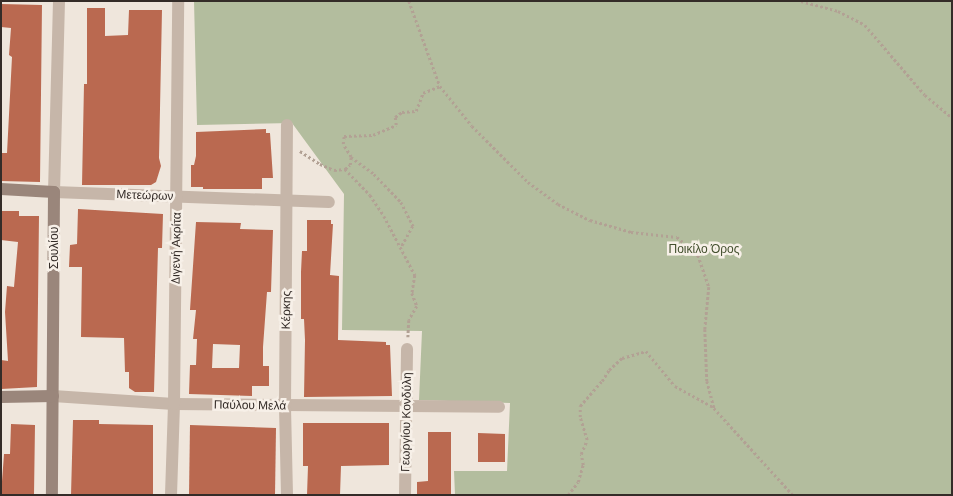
<!DOCTYPE html>
<meta charset="utf-8">
<style>
body{margin:0}
#map{position:relative;width:953px;height:496px;overflow:hidden;background:#efe6dc;font-family:"PT Sans",sans-serif}
div>[style]{position:absolute}
.green>*{inset:0;background:#b3bd9e}
.building>*{inset:0;background:#ba6950}
.path>*{height:2.5px;margin-top:-1.25px;transform-origin:0;background:repeating-linear-gradient(90deg,#b2a194 0 2.5px,transparent 0 5px)}
.street>*{height:12px;margin:-6px;padding:0 6px;transform-origin:6px;border-radius:6px;background:#c6b6a9}
.secondary>*{height:12px;margin:-6px;padding:0 6px;transform-origin:6px;border-radius:6px;background:#9a867b}
span{translate:-50% -50%;white-space:nowrap;text-align:center;line-height:1.15;-webkit-text-stroke:5px #f7f0e8;paint-order:stroke}
.street-label{font-size:12px;color:#342c28}
.park-label{font-size:12px;color:#44502f}
.frame{position:absolute;inset:0;border:2px solid #342c28;pointer-events:none}
</style>
<div id="map">
<div class="green">
<div style="clip-path:polygon(194px 1px,952px 1px,952px 495px,455px 495px,454px 471px,507px 471px,510px 403px,419px 400px,422px 331px,342px 330px,344px 194px,292px 123px,197px 125px)"></div>
</div>
<div class="building">
<div style="clip-path:polygon(1px 4px,42px 5px,40px 182px,1px 181px,1px 153px,7px 153px,12px 57px,9px 55px,11px 28px,1px 27px)"></div>
<div style="clip-path:polygon(87px 8px,105px 8px,105px 36px,128px 35px,129px 10px,162px 10px,159px 158px,161px 166px,156px 182px,151px 185px,82px 185px,84px 84px,87px 84px)"></div>
<div style="clip-path:polygon(266px 129px,266px 133px,270px 133px,273px 178px,262px 178px,262px 189px,203px 189px,203px 187px,191px 187px,191px 165px,194px 165px,196px 156px,196px 132px)"></div>
<div style="clip-path:polygon(78px 209px,163px 214px,162px 248px,158px 248px,154px 392px,135px 392px,129px 388px,129px 372px,125px 372px,124px 338px,81px 337px,82px 267px,69px 267px,70px 245px,77px 244px)"></div>
<div style="clip-path:polygon(1px 211px,19px 211px,19px 216px,39px 216px,37px 387px,1px 389px,1px 360px,8px 361px,5px 312px,7px 286px,14px 287px,18px 242px,1px 240px)"></div>
<div style="clip-path:polygon(307px 220px,331px 220px,331px 224px,333px 224px,330px 275px,339px 276px,338px 340px,386px 342px,386px 345px,390px 345px,392px 396px,304px 397px,305px 340px,304px 319px,301px 319px,301px 272px,302px 251px,307px 251px)"></div>
<div style="clip-path:polygon(evenodd,196px 222px,241px 223px,240px 229px,273px 230px,271px 292px,267px 292px,263px 347px,263px 366px,269px 366px,269px 386px,252px 386px,252px 396px,189px 394px,190px 365px,196px 365px,197px 339px,193px 339px,196px 310px,190px 310px,196px 222px,213px 344px,240px 345px,239px 368px,212px 368px,213px 344px)"></div>
<div style="clip-path:polygon(73px 420px,99px 420px,99px 424px,153px 425px,153px 495px,71px 495px)"></div>
<div style="clip-path:polygon(303px 423px,389px 423px,389px 465px,341px 466px,340px 495px,307px 495px,308px 466px,303px 466px)"></div>
<div style="clip-path:polygon(11px 424px,35px 425px,34px 495px,1px 495px,4px 454px,10px 454px)"></div>
<div style="clip-path:polygon(190px 425px,276px 428px,275px 495px,189px 495px)"></div>
<div style="clip-path:polygon(428px 432px,451px 432px,451px 495px,417px 495px,417px 482px,428px 481px)"></div>
<div style="clip-path:polygon(478px 433px,505px 434px,505px 462px,478px 462px)"></div>
</div>
<div class="path">
<div style="left:409px;top:1px;width:90px;rotate:70deg"></div>
<div style="left:440px;top:86px;width:51px;rotate:51.3deg"></div>
<div style="left:472px;top:126px;width:79px;rotate:45deg"></div>
<div style="left:528px;top:182px;width:37px;rotate:36deg"></div>
<div style="left:558px;top:204px;width:36px;rotate:27deg"></div>
<div style="left:590px;top:220px;width:43px;rotate:16.3deg"></div>
<div style="left:631px;top:232px;width:46px;rotate:6.2deg"></div>
<div style="left:677px;top:237px;width:28px;rotate:41deg"></div>
<div style="left:698px;top:255px;width:34px;rotate:71deg"></div>
<div style="left:709px;top:287px;width:42px;rotate:95.4deg"></div>
<div style="left:705px;top:329px;width:52px;rotate:87.8deg"></div>
<div style="left:707px;top:381px;width:28px;rotate:75deg"></div>
<div style="left:714px;top:408px;width:118px;rotate:47.8deg"></div>
<div style="left:801px;top:1px;width:38px;rotate:15deg"></div>
<div style="left:838px;top:11px;width:30px;rotate:27deg"></div>
<div style="left:865px;top:25px;width:92px;rotate:49.4deg"></div>
<div style="left:925px;top:95px;width:35px;rotate:40deg"></div>
<div style="left:300px;top:151px;width:24px;rotate:33deg"></div>
<div style="left:320px;top:164px;width:15px;rotate:23deg"></div>
<div style="left:334px;top:170px;width:11px;rotate:-5deg"></div>
<div style="left:345px;top:169px;width:6px;rotate:-39deg"></div>
<div style="left:350px;top:165px;width:8px;rotate:-83deg"></div>
<div style="left:351px;top:157px;width:15px;rotate:-122deg"></div>
<div style="left:343px;top:144px;width:8px;rotate:-83deg"></div>
<div style="left:344px;top:136px;width:29px;rotate:-2deg"></div>
<div style="left:373px;top:135px;width:25px;rotate:-23deg"></div>
<div style="left:396px;top:125px;width:8px;rotate:-97deg"></div>
<div style="left:395px;top:117px;width:9px;rotate:-36deg"></div>
<div style="left:402px;top:112px;width:14px;rotate:-4deg"></div>
<div style="left:416px;top:111px;width:19px;rotate:-69deg"></div>
<div style="left:423px;top:93px;width:18px;rotate:-22deg"></div>
<div style="left:351px;top:157px;width:29px;rotate:36deg"></div>
<div style="left:374px;top:174px;width:39px;rotate:46deg"></div>
<div style="left:401px;top:202px;width:27px;rotate:63deg"></div>
<div style="left:413px;top:226px;width:23px;rotate:119deg"></div>
<div style="left:345px;top:169px;width:36px;rotate:46deg"></div>
<div style="left:370px;top:195px;width:25px;rotate:56deg"></div>
<div style="left:384px;top:216px;width:67px;rotate:62.3deg"></div>
<div style="left:415px;top:275px;width:18px;rotate:99deg"></div>
<div style="left:412px;top:293px;width:14px;rotate:69deg"></div>
<div style="left:417px;top:306px;width:16px;rotate:120deg"></div>
<div style="left:409px;top:320px;width:17px;rotate:93deg"></div>
<div style="left:568px;top:495px;width:16px;rotate:-52deg"></div>
<div style="left:578px;top:482px;width:18px;rotate:-74deg"></div>
<div style="left:583px;top:465px;width:11px;rotate:-100deg"></div>
<div style="left:581px;top:454px;width:15px;rotate:-67deg"></div>
<div style="left:587px;top:440px;width:24px;rotate:-107deg"></div>
<div style="left:580px;top:417px;width:11px;rotate:-90deg"></div>
<div style="left:580px;top:406px;width:33px;rotate:-49deg"></div>
<div style="left:602px;top:381px;width:13px;rotate:-58deg"></div>
<div style="left:609px;top:370px;width:18px;rotate:-43deg"></div>
<div style="left:622px;top:358px;width:25px;rotate:-16deg"></div>
<div style="left:646px;top:351px;width:45px;rotate:50.4deg"></div>
<div style="left:675px;top:386px;width:43px;rotate:28.9deg"></div>
</div>
<div class="street">
<div style="left:59px;top:1px;width:191px;rotate:91.5deg"></div>
<div style="left:54px;top:192px;width:275px;rotate:2.1deg"></div>
<div style="left:53px;top:396px;width:121px;rotate:3.8deg"></div>
<div style="left:174px;top:404px;width:325px;rotate:0.5deg"></div>
<div style="left:171px;top:495px;width:91px;rotate:-88.1deg"></div>
<div style="left:174px;top:404px;width:403px;rotate:-89.4deg"></div>
<div style="left:287px;top:495px;width:89px;rotate:-91.3deg"></div>
<div style="left:285px;top:406px;width:281px;rotate:-89.6deg"></div>
<div style="left:405px;top:495px;width:146px;rotate:-89.2deg"></div>
</div>
<div class="secondary">
<div style="left:1px;top:189px;width:53px;rotate:3.2deg"></div>
<div style="left:54px;top:192px;width:303px;rotate:90.4deg"></div>
<div style="left:1px;top:397px;width:52px;rotate:-1.1deg"></div>
</div>
<div class="street-label">
<span style="left:145px;top:195px;rotate:2deg">Μετεώρων</span>
<span style="left:54px;top:248px;rotate:-90deg">Σουλίου</span>
<span style="left:176px;top:248px;rotate:-89deg">Διγενή Ακρίτα</span>
<span style="left:286px;top:310px;rotate:-89deg">Κέρκης</span>
<span style="left:250px;top:405px;rotate:1deg">Παύλου Μελά</span>
<span style="left:406px;top:422px;rotate:-89deg">Γεωργίου Κονδύλη</span>
</div>
<div class="park-label">
<span style="left:704px;top:249px">Ποικίλο Όρος</span>
</div>
<div class="frame"></div>
</div>
